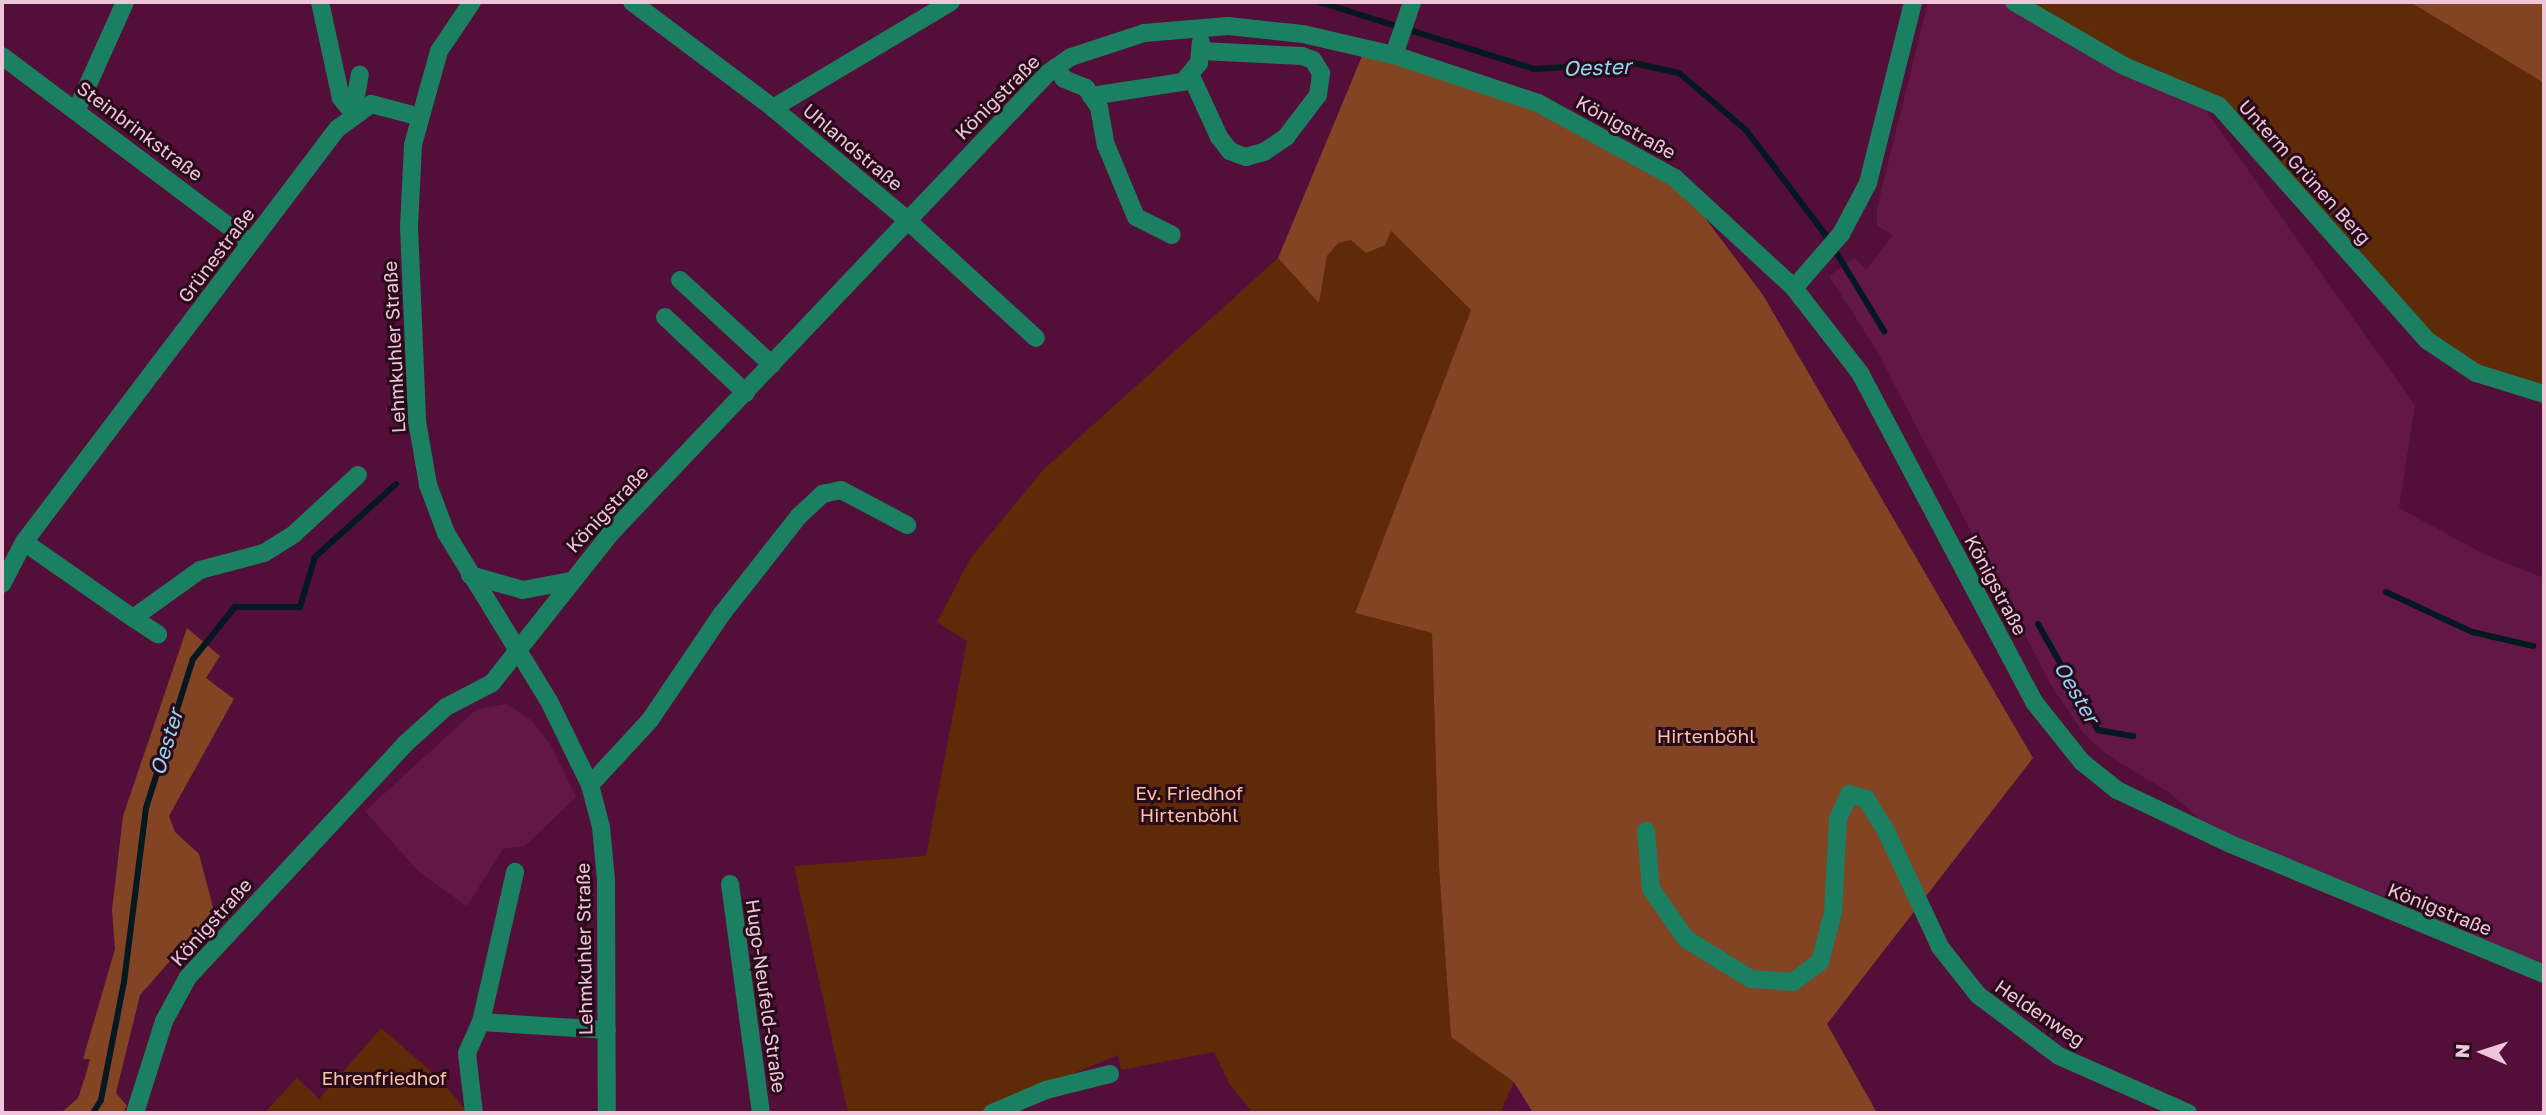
<!DOCTYPE html>
<meta charset="utf-8">
<style>
body{margin:0}
#map{position:relative;width:2546px;height:1115px;overflow:hidden;background:#530e39;font-family:"Golos Text",sans-serif}
div>[style]{position:absolute}
.built>*{inset:0;background:#631746}
.green>*{inset:0;background:#5f2a08}
.forest>*{inset:0;background:#824422}
.stream>*{height:6px;margin:-3px;padding:0 3px;transform-origin:3px;border-radius:3px;background:#041821}
.minor>*{height:18px;margin:-9px;padding:0 9px;transform-origin:9px;border-radius:9px;background:#1b7f61}
span{translate:-50% -50%;white-space:nowrap;text-align:center;line-height:1.15;-webkit-text-stroke:6px #280b1b;paint-order:stroke}
.street-label{font-size:19px;color:#efc5d9}
.park-label{font-size:19px;color:#fcc3a6}
.water-label{font-size:21px;color:#93d4f1;font-style:italic}
.frame{position:absolute;inset:0;border:4px solid #efc5d9;pointer-events:none}
.north{position:absolute;left:2448px;top:1017px;width:70px;height:70px;-webkit-text-stroke:5px #280b1b;paint-order:stroke;rotate:273deg;font-size:19px;font-weight:700;line-height:28px;text-align:center;color:#efc5d9}
.north::after{content:'';display:block;margin:auto;width:24px;height:32px;background:#efc5d9;clip-path:polygon(50% 0,100% 100%,50% 72%,0 100%)}
</style>
<div id="map">
<div class="built">
<div style="clip-path:polygon(1928px 2px,2007px 2px,2201px 104px,2415px 405px,2399px 508px,2482px 553px,2544px 578px,2544px 965px,2228px 843px,2170px 793px,2106px 754px,2084px 734px,2051px 685px,1877px 351px,1829px 276px,1855px 258px,1866px 270px,1893px 235px,1877px 226px,1877px 208px)"></div>
<div style="clip-path:polygon(506px 704px,531px 720px,551px 745px,576px 797px,525px 846px,503px 849px,467px 906px,418px 871px,365px 811px,477px 709px)"></div>
</div>
<div class="green">
<div style="clip-path:polygon(2024px 2px,2410px 2px,2544px 83px,2544px 385px,2483px 371px,2432px 336px,2224px 102px,2118px 58px)"></div>
<div style="clip-path:polygon(1391px 231px,1471px 310px,1355px 613px,1432px 633px,1439px 868px,1451px 1036px,1514px 1082px,1500px 1113px,1253px 1113px,1230px 1085px,1214px 1052px,1121px 1070px,1118px 1055px,979px 1113px,848px 1113px,794px 866px,926px 856px,967px 641px,937px 622px,970px 559px,1043px 470px,1278px 258px,1319px 302px,1327px 256px,1338px 242px)"></div>
<div style="clip-path:polygon(381px 1028px,440px 1079px,468px 1113px,264px 1113px,297px 1078px,319px 1099px)"></div>
</div>
<div class="forest">
<div style="clip-path:polygon(2410px 2px,2544px 2px,2544px 83px)"></div>
<div style="clip-path:polygon(1365px 49px,1538px 103px,1675px 178px,1763px 295px,2033px 758px,1827px 1024px,1877px 1113px,1533px 1113px,1514px 1082px,1451px 1037px,1439px 868px,1432px 633px,1355px 613px,1471px 310px,1391px 231px,1385px 245px,1366px 253px,1351px 240px,1338px 243px,1327px 256px,1319px 303px,1278px 258px)"></div>
<div style="clip-path:polygon(187px 628px,220px 656px,206px 678px,234px 699px,169px 816px,175px 832px,199px 854px,214px 911px,140px 995px,116px 1093px,127px 1106px,123px 1113px,61px 1113px,78px 1098px,86px 1074px,90px 1059px,83px 1059px,115px 949px,112px 910px,123px 816px)"></div>
</div>
<div class="stream">
<div style="left:1319px;top:2px;width:225px;rotate:17.3deg"></div>
<div style="left:1534px;top:69px;width:99px;rotate:-3.5deg"></div>
<div style="left:1633px;top:63px;width:47px;rotate:12.3deg"></div>
<div style="left:1679px;top:73px;width:88px;rotate:40.4deg"></div>
<div style="left:1746px;top:130px;width:131px;rotate:52.8deg"></div>
<div style="left:1825px;top:234px;width:114px;rotate:58.7deg"></div>
<div style="left:2386px;top:592px;width:95px;rotate:24.9deg"></div>
<div style="left:2472px;top:632px;width:63px;rotate:12.9deg"></div>
<div style="left:2038px;top:624px;width:122px;rotate:60.5deg"></div>
<div style="left:2098px;top:730px;width:36px;rotate:10deg"></div>
<div style="left:93px;top:1113px;width:15px;rotate:-58deg"></div>
<div style="left:101px;top:1100px;width:120px;rotate:-79deg"></div>
<div style="left:124px;top:982px;width:175px;rotate:-82.8deg"></div>
<div style="left:146px;top:808px;width:156px;rotate:-72.5deg"></div>
<div style="left:193px;top:659px;width:67px;rotate:-51.1deg"></div>
<div style="left:235px;top:607px;width:65px"></div>
<div style="left:300px;top:607px;width:52px;rotate:-73.3deg"></div>
<div style="left:315px;top:557px;width:109px;rotate:-42deg"></div>
</div>
<div class="minor">
<div style="left:320px;top:2px;width:98px;rotate:77.7deg"></div>
<div style="left:341px;top:98px;width:19px;rotate:51deg"></div>
<div style="left:472px;top:2px;width:59px;rotate:124deg"></div>
<div style="left:439px;top:51px;width:98px;rotate:105.5deg"></div>
<div style="left:413px;top:145px;width:82px;rotate:92.8deg"></div>
<div style="left:409px;top:227px;width:194px;rotate:87.6deg"></div>
<div style="left:417px;top:421px;width:65px;rotate:80.2deg"></div>
<div style="left:428px;top:485px;width:51px;rotate:69.4deg"></div>
<div style="left:446px;top:533px;width:197px;rotate:58.5deg"></div>
<div style="left:549px;top:701px;width:93px;rotate:64deg"></div>
<div style="left:590px;top:785px;width:43px;rotate:75.3deg"></div>
<div style="left:601px;top:827px;width:53px;rotate:84.6deg"></div>
<div style="left:606px;top:880px;width:233px;rotate:89.8deg"></div>
<div style="left:632px;top:2px;width:176px;rotate:36.9deg"></div>
<div style="left:773px;top:108px;width:173px;rotate:39.8deg"></div>
<div style="left:906px;top:219px;width:176px;rotate:42.5deg"></div>
<div style="left:2014px;top:2px;width:127px;rotate:30.2deg"></div>
<div style="left:2124px;top:66px;width:103px;rotate:22.8deg"></div>
<div style="left:2219px;top:106px;width:314px;rotate:48.4deg"></div>
<div style="left:2428px;top:341px;width:58px;rotate:33.7deg"></div>
<div style="left:2476px;top:373px;width:71px;rotate:17.2deg"></div>
<div style="left:1394px;top:55px;width:56px;rotate:-71.2deg"></div>
<div style="left:2px;top:56px;width:311px;rotate:36.9deg"></div>
<div style="left:1056px;top:67px;width:14px;rotate:56deg"></div>
<div style="left:1064px;top:79px;width:24px;rotate:22deg"></div>
<div style="left:1086px;top:88px;width:23px;rotate:56deg"></div>
<div style="left:1099px;top:107px;width:39px;rotate:80deg"></div>
<div style="left:1106px;top:145px;width:78px;rotate:67.4deg"></div>
<div style="left:1136px;top:217px;width:40px;rotate:26.6deg"></div>
<div style="left:1191px;top:76px;width:67px;rotate:65.3deg"></div>
<div style="left:1219px;top:137px;width:18px;rotate:52deg"></div>
<div style="left:1230px;top:151px;width:17px;rotate:21deg"></div>
<div style="left:1246px;top:157px;width:19px;rotate:-16deg"></div>
<div style="left:1264px;top:152px;width:27px;rotate:-34deg"></div>
<div style="left:1286px;top:137px;width:53px;rotate:-52.7deg"></div>
<div style="left:1318px;top:95px;width:22px;rotate:-82deg"></div>
<div style="left:1321px;top:73px;width:15px;rotate:-122deg"></div>
<div style="left:1313px;top:60px;width:12px;rotate:-160deg"></div>
<div style="left:1302px;top:56px;width:101px;rotate:-177.2deg"></div>
<div style="left:1091px;top:96px;width:93px;rotate:-8.7deg"></div>
<div style="left:1183px;top:82px;width:25px;rotate:-50deg"></div>
<div style="left:1199px;top:63px;width:21px;rotate:-85deg"></div>
<div style="left:773px;top:108px;width:207px;rotate:-30.8deg"></div>
<div style="left:77px;top:109px;width:117px;rotate:-65.8deg"></div>
<div style="left:353px;top:113px;width:39px;rotate:-80deg"></div>
<div style="left:680px;top:280px;width:125px;rotate:42.7deg"></div>
<div style="left:1794px;top:288px;width:72px;rotate:-49deg"></div>
<div style="left:1841px;top:234px;width:58px;rotate:-62.1deg"></div>
<div style="left:1868px;top:183px;width:187px;rotate:-76deg"></div>
<div style="left:665px;top:317px;width:111px;rotate:43.2deg"></div>
<div style="left:24px;top:542px;width:133px;rotate:34.9deg"></div>
<div style="left:133px;top:618px;width:82px;rotate:-35.6deg"></div>
<div style="left:200px;top:570px;width:66px;rotate:-14.9deg"></div>
<div style="left:264px;top:553px;width:36px;rotate:-32deg"></div>
<div style="left:294px;top:534px;width:87px;rotate:-42.7deg"></div>
<div style="left:470px;top:575px;width:55px;rotate:15.8deg"></div>
<div style="left:523px;top:590px;width:48px;rotate:-10.8deg"></div>
<div style="left:2px;top:584px;width:47px;rotate:-62.4deg"></div>
<div style="left:24px;top:542px;width:518px;rotate:-52.84deg"></div>
<div style="left:337px;top:129px;width:42px;rotate:-36.3deg"></div>
<div style="left:371px;top:104px;width:48px;rotate:14.6deg"></div>
<div style="left:133px;top:618px;width:30px;rotate:33deg"></div>
<div style="left:590px;top:785px;width:88px;rotate:-47.3deg"></div>
<div style="left:650px;top:720px;width:127px;rotate:-55.9deg"></div>
<div style="left:721px;top:615px;width:126px;rotate:-51.8deg"></div>
<div style="left:799px;top:516px;width:33px;rotate:-43deg"></div>
<div style="left:823px;top:494px;width:18px;rotate:-13deg"></div>
<div style="left:841px;top:490px;width:75px;rotate:27.9deg"></div>
<div style="left:1646px;top:831px;width:58px;rotate:85.1deg"></div>
<div style="left:1651px;top:889px;width:61px;rotate:55deg"></div>
<div style="left:1686px;top:939px;width:76px;rotate:31.6deg"></div>
<div style="left:1751px;top:979px;width:42px;rotate:4.1deg"></div>
<div style="left:1793px;top:982px;width:34px;rotate:-37deg"></div>
<div style="left:1820px;top:962px;width:52px;rotate:-75.4deg"></div>
<div style="left:1833px;top:912px;width:93px;rotate:-86.9deg"></div>
<div style="left:1838px;top:819px;width:27px;rotate:-66deg"></div>
<div style="left:1849px;top:794px;width:18px;rotate:16deg"></div>
<div style="left:1866px;top:799px;width:38px;rotate:58deg"></div>
<div style="left:1886px;top:831px;width:128px;rotate:65deg"></div>
<div style="left:1940px;top:947px;width:61px;rotate:51.6deg"></div>
<div style="left:1978px;top:995px;width:101px;rotate:37deg"></div>
<div style="left:2059px;top:1056px;width:141px;rotate:23.8deg"></div>
<div style="left:730px;top:884px;width:231px;rotate:82.3deg"></div>
<div style="left:481px;top:1022px;width:154px;rotate:-77.2deg"></div>
<div style="left:135px;top:1113px;width:96px;rotate:-72.5deg"></div>
<div style="left:164px;top:1021px;width:50px;rotate:-61.4deg"></div>
<div style="left:188px;top:977px;width:318px;rotate:-47deg"></div>
<div style="left:405px;top:744px;width:55px;rotate:-42.1deg"></div>
<div style="left:446px;top:707px;width:52px;rotate:-27.6deg"></div>
<div style="left:492px;top:683px;width:190px;rotate:-51.6deg"></div>
<div style="left:610px;top:534px;width:636px;rotate:-46.47deg"></div>
<div style="left:1048px;top:73px;width:28px;rotate:-35deg"></div>
<div style="left:1071px;top:57px;width:77px;rotate:-18.2deg"></div>
<div style="left:1144px;top:33px;width:84px;rotate:-4.8deg"></div>
<div style="left:1228px;top:26px;width:75px;rotate:6.1deg"></div>
<div style="left:1303px;top:34px;width:93px;rotate:13deg"></div>
<div style="left:1394px;top:55px;width:152px;rotate:18.4deg"></div>
<div style="left:1538px;top:103px;width:156px;rotate:28.7deg"></div>
<div style="left:1675px;top:178px;width:162px;rotate:42.7deg"></div>
<div style="left:1794px;top:288px;width:108px;rotate:52.2deg"></div>
<div style="left:1860px;top:373px;width:372px;rotate:62.1deg"></div>
<div style="left:2034px;top:702px;width:77px;rotate:51.3deg"></div>
<div style="left:2082px;top:762px;width:45px;rotate:38.7deg"></div>
<div style="left:2117px;top:790px;width:123px;rotate:25.5deg"></div>
<div style="left:2228px;top:843px;width:342px;rotate:22.5deg"></div>
<div style="left:474px;top:1113px;width:60px;rotate:-96.7deg"></div>
<div style="left:467px;top:1053px;width:34px;rotate:-66deg"></div>
<div style="left:481px;top:1022px;width:126px;rotate:3.6deg"></div>
<div style="left:992px;top:1113px;width:59px;rotate:-23.1deg"></div>
<div style="left:1046px;top:1090px;width:66px;rotate:-14deg"></div>
</div>
<div class="street-label">
<span style="left:997px;top:97px;rotate:-45deg">Königstraße</span>
<span style="left:1626px;top:127px;rotate:29deg">Königstraße</span>
<span style="left:140px;top:131px;rotate:37deg">Steinbrinkstraße</span>
<span style="left:853px;top:147px;rotate:40deg">Uhlandstraße</span>
<span style="left:2305px;top:172px;rotate:48deg">Unterm Grünen Berg</span>
<span style="left:216px;top:255px;rotate:-53deg">Grünestraße</span>
<span style="left:394px;top:347px;rotate:-93deg">Lehmkuhler Straße</span>
<span style="left:607px;top:509px;rotate:-47deg">Königstraße</span>
<span style="left:1996px;top:585px;rotate:62deg">Königstraße</span>
<span style="left:2440px;top:909px;rotate:22deg">Königstraße</span>
<span style="left:211px;top:922px;rotate:-48deg">Königstraße</span>
<span style="left:584px;top:949px;rotate:-91deg">Lehmkuhler Straße</span>
<span style="left:766px;top:996px;rotate:82deg">Hugo-Neufeld-Straße</span>
<span style="left:2040px;top:1013px;rotate:34deg">Heldenweg</span>
</div>
<div class="park-label">
<span style="left:1706px;top:736px">Hirtenböhl</span>
<span style="left:1189px;top:804px">Ev. Friedhof<br>Hirtenböhl</span>
<span style="left:384px;top:1078px">Ehrenfriedhof</span>
</div>
<div class="water-label">
<span style="left:1597px;top:67px;rotate:-2deg">Oester</span>
<span style="left:2077px;top:692px;rotate:60deg">Oester</span>
<span style="left:166px;top:742px;rotate:-73deg">Oester</span>
</div>
<div class="frame"></div>
<div class="north">N</div>
</div>
